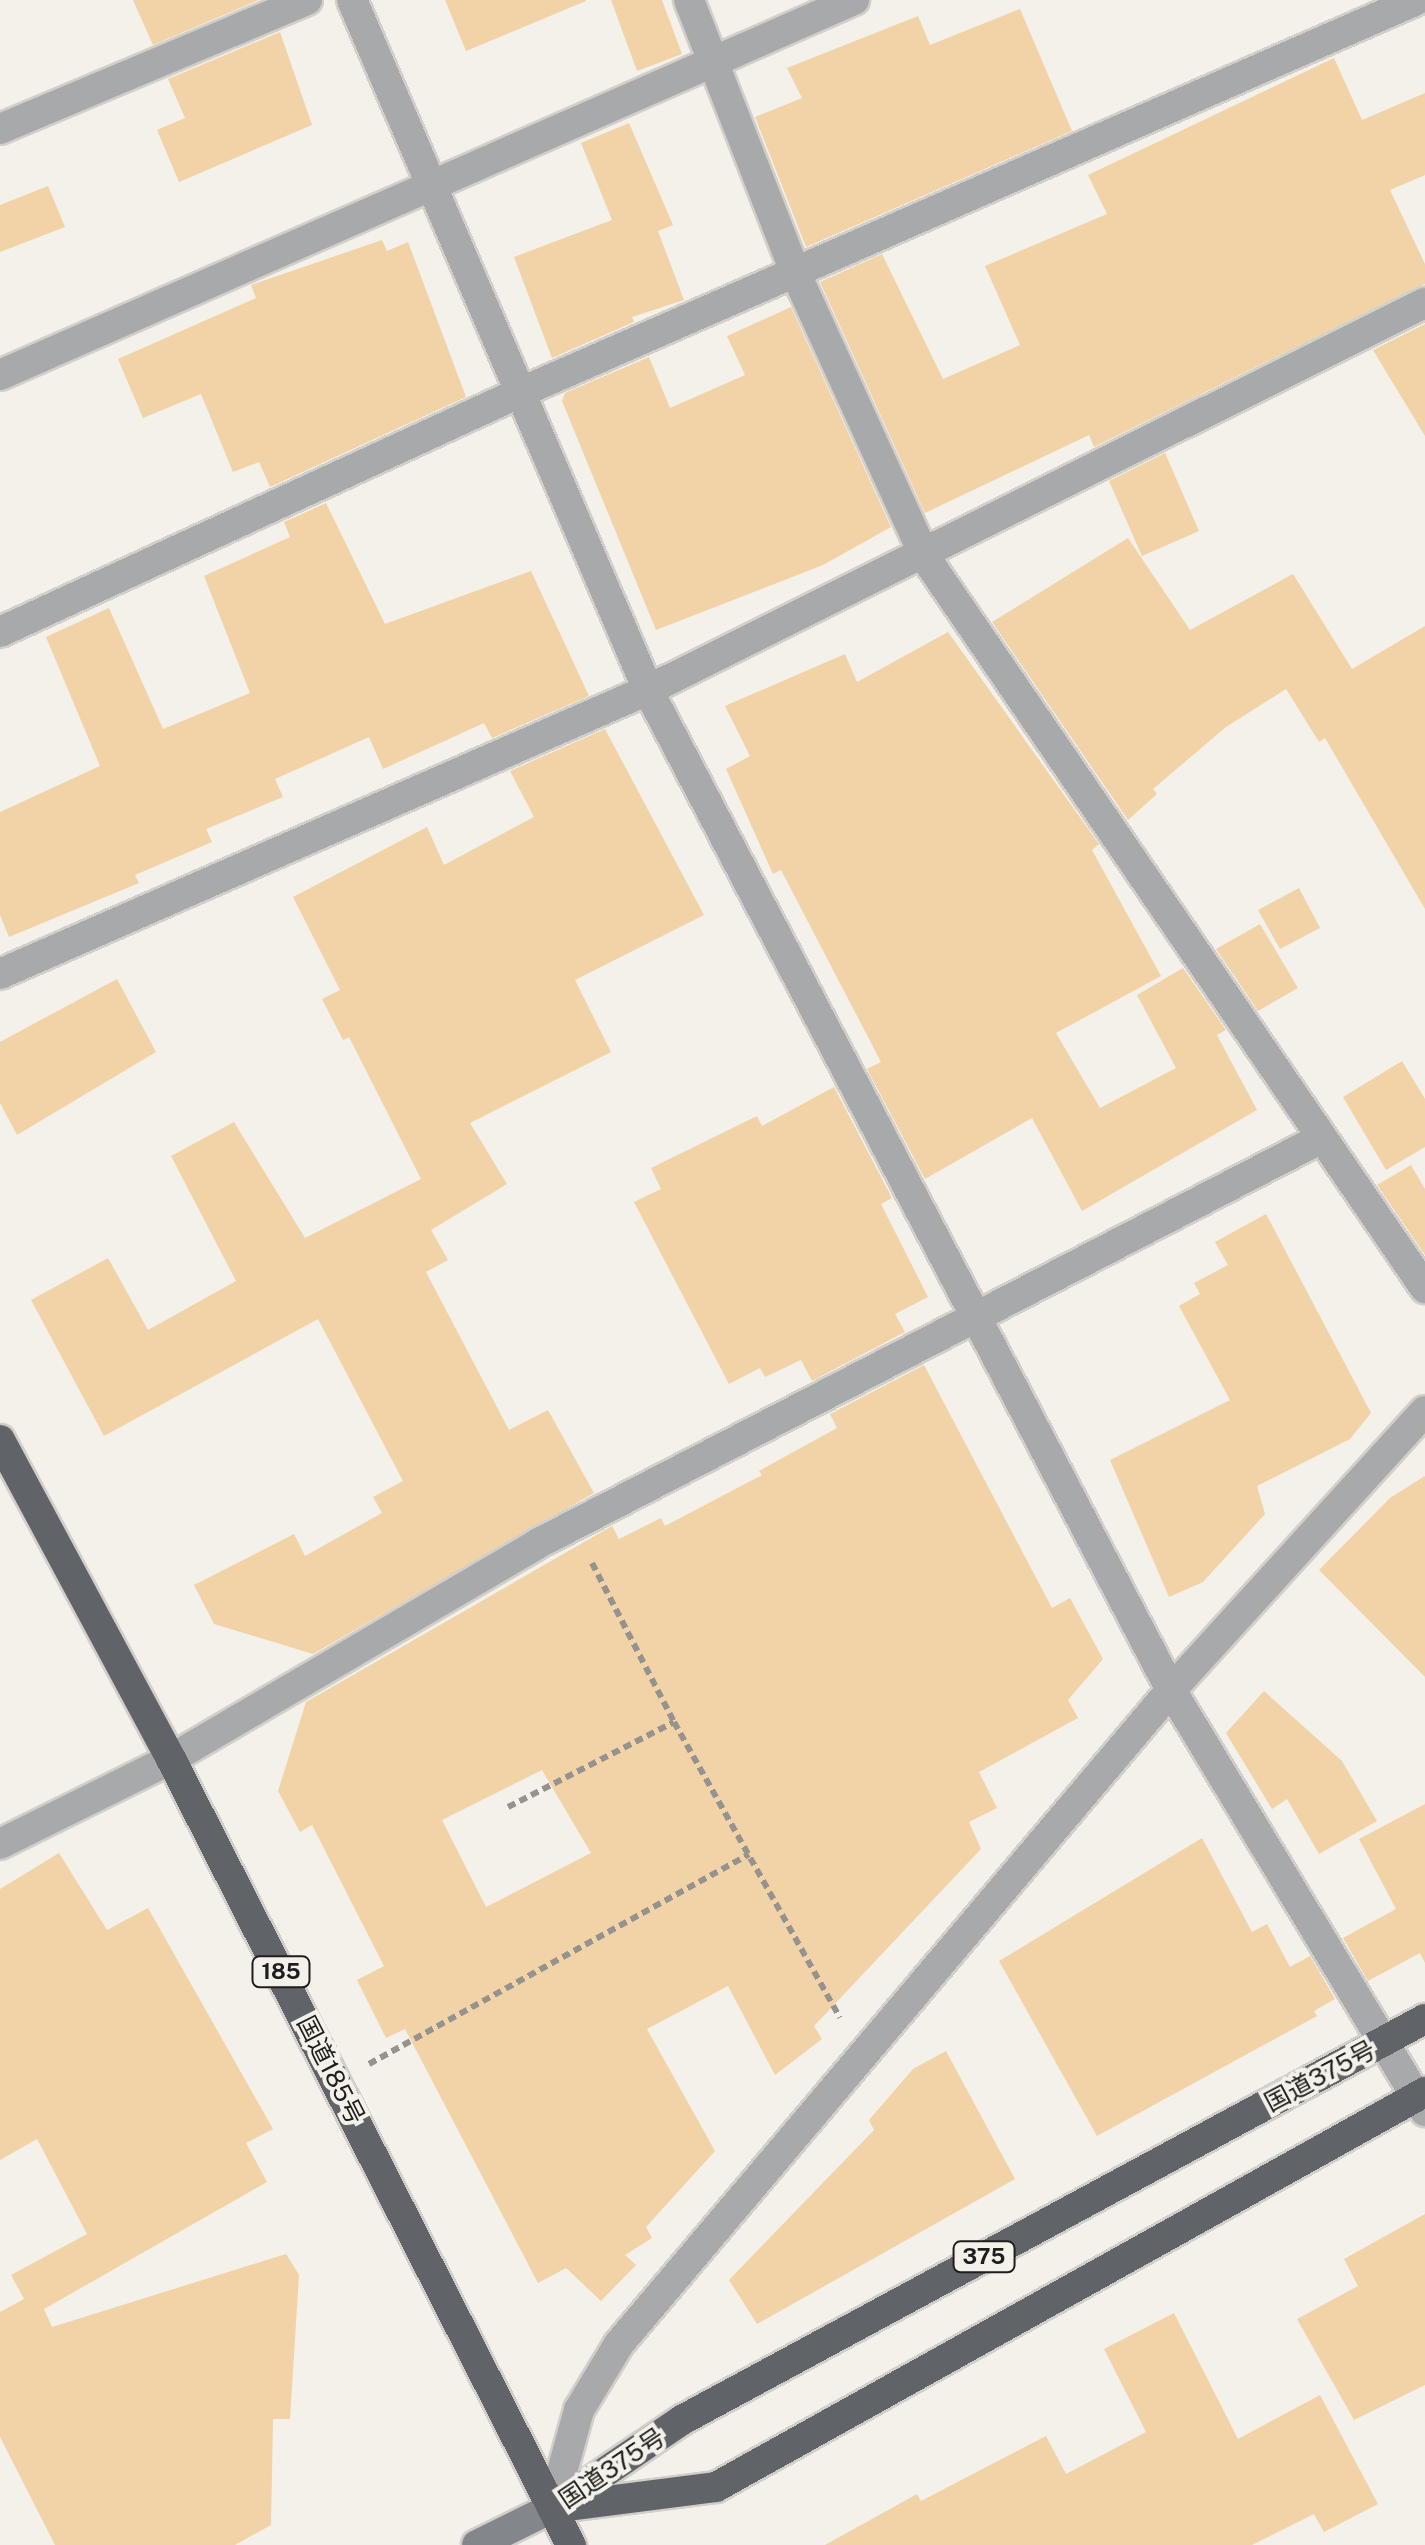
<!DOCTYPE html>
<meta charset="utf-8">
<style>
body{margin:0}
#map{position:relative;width:1425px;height:2545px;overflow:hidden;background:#f4f0ea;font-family:"Public Sans","Noto Sans JP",sans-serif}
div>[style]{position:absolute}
.building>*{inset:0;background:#f1d3a7}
.path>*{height:6px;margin-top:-3px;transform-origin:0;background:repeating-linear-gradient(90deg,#96938f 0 8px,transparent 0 13px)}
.roads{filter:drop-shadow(2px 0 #d2cec9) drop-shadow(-2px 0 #d2cec9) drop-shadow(0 2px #d2cec9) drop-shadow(0 -2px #d2cec9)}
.minor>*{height:30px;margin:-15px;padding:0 15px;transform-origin:15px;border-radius:15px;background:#a7a9ab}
.tertiary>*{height:30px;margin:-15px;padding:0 15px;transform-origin:15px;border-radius:15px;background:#a7a9ab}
.secondary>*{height:30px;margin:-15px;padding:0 15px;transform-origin:15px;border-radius:15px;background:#83868a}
.trunk>*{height:30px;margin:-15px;padding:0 15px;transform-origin:15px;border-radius:15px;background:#606468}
span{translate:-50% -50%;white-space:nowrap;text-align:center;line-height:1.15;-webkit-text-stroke:8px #f4f0ea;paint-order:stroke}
.shield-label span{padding:2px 8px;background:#f4f0ea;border:2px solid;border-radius:8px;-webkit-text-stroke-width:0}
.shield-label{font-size:22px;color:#1f1e1c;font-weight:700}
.street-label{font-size:25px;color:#1f1e1c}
</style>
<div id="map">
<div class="building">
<div style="clip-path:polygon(133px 0,259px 0,153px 45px)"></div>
<div style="clip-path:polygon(445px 0,586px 0,586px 1px,466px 51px)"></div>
<div style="clip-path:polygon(611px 0,662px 0,682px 54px,637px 71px)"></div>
<div style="clip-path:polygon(1020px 9px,1072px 131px,806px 247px,755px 117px,802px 98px,787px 68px,918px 16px,930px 45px)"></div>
<div style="clip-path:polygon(280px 32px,312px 125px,179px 182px,157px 130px,185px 118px,168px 79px)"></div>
<div style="clip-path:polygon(1334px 58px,1362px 120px,1425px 93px,1425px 175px,1390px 190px,1425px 264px,1425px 284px,1094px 447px,1089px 435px,925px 513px,820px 282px,882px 254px,943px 379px,1020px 345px,985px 266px,1107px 214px,1088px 175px)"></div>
<div style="clip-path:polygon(629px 123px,673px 225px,658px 231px,684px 300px,632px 317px,634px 322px,552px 358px,514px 257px,612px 220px,581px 143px)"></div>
<div style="clip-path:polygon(48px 186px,65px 227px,0 252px,0 205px)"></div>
<div style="clip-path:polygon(382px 240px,387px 251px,408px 242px,466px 397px,270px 487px,259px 462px,233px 472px,201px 394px,143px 418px,118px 359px,256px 298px,251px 285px)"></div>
<div style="clip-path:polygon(791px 307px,891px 527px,823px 565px,656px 630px,562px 401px,565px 393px,649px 357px,670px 408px,745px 375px,727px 336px)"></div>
<div style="clip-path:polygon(1425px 324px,1425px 436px,1373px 350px)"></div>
<div style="clip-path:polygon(1165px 453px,1199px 531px,1142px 556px,1109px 481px)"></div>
<div style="clip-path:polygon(326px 503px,385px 624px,531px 571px,589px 696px,492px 738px,484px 723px,383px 769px,369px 737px,275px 779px,283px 797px,206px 829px,212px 842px,135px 875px,139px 883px,9px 937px,0 915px,0 812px,100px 766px,46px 637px,109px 608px,163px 729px,250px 693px,204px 576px,290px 537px,284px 522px)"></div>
<div style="clip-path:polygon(1128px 538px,1190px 630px,1293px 574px,1352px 669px,1425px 626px,1425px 909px,1325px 738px,1319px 742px,1286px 689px,1226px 727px,1153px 789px,1157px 794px,1128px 820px,992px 622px)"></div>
<div style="clip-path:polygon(948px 632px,1099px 844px,1092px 850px,1161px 976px,1056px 1033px,1100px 1108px,1176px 1068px,1137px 995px,1183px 968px,1226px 1030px,1217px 1035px,1257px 1110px,1082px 1211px,1032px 1118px,925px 1179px,867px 1069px,881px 1062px,781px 870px,773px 874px,726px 769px,750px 756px,725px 706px,845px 654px,857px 682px)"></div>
<div style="clip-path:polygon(605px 729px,704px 915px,575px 980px,611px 1052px,470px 1123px,507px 1184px,431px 1230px,448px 1260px,426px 1272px,509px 1430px,548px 1410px,594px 1493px,313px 1654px,214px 1624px,194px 1585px,294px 1534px,305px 1556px,382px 1513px,373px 1497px,403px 1481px,318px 1319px,104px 1436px,31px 1300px,108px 1258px,148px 1330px,236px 1281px,171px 1156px,234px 1122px,305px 1238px,421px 1179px,349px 1037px,343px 1040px,322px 999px,340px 990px,293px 897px,427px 827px,444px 865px,534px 817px,510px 771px)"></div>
<div style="clip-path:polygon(1299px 888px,1320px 928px,1280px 949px,1258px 910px)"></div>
<div style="clip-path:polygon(1260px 924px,1298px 988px,1258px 1011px,1216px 949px)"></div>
<div style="clip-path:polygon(117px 979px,156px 1052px,17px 1135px,0 1103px,0 1042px)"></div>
<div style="clip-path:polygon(1402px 1061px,1425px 1099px,1425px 1147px,1386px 1170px,1343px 1097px)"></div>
<div style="clip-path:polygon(834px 1087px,892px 1198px,881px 1204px,928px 1297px,895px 1314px,905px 1332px,812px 1381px,801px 1360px,765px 1377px,760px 1368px,729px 1384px,634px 1202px,661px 1189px,651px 1168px,757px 1116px,762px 1126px)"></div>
<div style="clip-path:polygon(1411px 1165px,1425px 1189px,1425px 1255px,1377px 1185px)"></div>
<div style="clip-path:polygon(1266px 1214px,1371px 1413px,1350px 1439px,1257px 1486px,1265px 1514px,1203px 1582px,1169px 1597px,1110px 1460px,1230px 1400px,1179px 1306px,1200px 1294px,1194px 1283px,1228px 1265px,1215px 1242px)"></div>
<div style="clip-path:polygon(evenodd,924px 1365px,1052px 1608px,1070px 1598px,1103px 1659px,1068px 1700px,1078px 1718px,979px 1772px,997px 1808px,969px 1822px,981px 1849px,814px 2026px,822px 2039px,775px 2075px,728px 1986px,647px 2029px,715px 2151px,646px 2227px,652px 2238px,625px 2255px,636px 2265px,601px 2301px,566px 2268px,538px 2283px,405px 2029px,386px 2038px,357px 1980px,384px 1966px,312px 1825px,300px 1832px,278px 1791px,306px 1702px,612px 1526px,619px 1539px,661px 1518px,665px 1526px,762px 1475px,759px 1471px,837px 1428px,830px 1414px,924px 1365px,542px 1770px,591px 1853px,486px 1907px,442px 1820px,542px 1770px)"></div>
<div style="clip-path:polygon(1425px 1476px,1425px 1677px,1319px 1570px,1390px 1498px)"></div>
<div style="clip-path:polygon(1264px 1691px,1342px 1761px,1377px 1821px,1319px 1854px,1287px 1799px,1272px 1809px,1226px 1733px)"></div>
<div style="clip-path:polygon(1425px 1804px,1425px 1963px,1420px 1953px,1368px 1981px,1343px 1938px,1396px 1909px,1359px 1839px)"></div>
<div style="clip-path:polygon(1202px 1838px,1252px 1932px,1267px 1924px,1290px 1967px,1310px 1956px,1335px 1999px,1314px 2011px,1317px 2016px,1097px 2136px,999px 1961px)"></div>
<div style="clip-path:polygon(59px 1853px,107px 1930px,148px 1908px,273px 2129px,246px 2143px,267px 2182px,44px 2309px,52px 2327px,286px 2254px,299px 2275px,290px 2419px,273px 2419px,271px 2525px,235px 2545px,55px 2545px,0 2437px,0 2312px,24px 2299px,11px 2275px,87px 2234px,37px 2139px,0 2160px,0 1889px)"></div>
<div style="clip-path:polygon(946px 2051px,1015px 2179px,757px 2324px,729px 2280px,874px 2130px,869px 2120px,913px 2069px)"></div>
<div style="clip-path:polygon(1425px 2214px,1425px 2385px,1354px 2420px,1297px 2319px,1358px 2286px,1344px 2259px)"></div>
<div style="clip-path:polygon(1174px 2313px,1238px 2439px,1320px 2395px,1378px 2504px,1324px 2532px,1314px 2514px,1252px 2545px,825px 2545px,917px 2494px,921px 2501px,1046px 2436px,1066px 2474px,1146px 2432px,1104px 2349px)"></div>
</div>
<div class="path">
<div style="left:592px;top:1563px;width:179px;rotate:62.7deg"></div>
<div style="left:508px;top:1807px;width:186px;rotate:-27.1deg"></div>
<div style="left:674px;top:1722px;width:339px;rotate:60.7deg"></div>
<div style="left:369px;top:2064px;width:434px;rotate:-28.9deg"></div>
</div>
<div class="roads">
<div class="minor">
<div style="left:689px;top:0;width:294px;rotate:68.7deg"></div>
<div style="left:796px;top:274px;width:311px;rotate:65.5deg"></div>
<div style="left:925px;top:557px;width:886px;rotate:55.63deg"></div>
<div style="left:0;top:129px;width:333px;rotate:-22.8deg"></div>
<div style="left:0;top:375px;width:933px;rotate:-23.71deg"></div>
<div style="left:0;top:632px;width:571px;rotate:-24.73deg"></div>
<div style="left:519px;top:393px;width:980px;rotate:-23.64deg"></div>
<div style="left:0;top:974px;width:708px;rotate:-23.67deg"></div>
<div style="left:648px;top:690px;width:868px;rotate:-26.48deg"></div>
<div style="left:1171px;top:1690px;width:492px;rotate:58.9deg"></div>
<div style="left:0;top:1844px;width:191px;rotate:-26.4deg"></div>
<div style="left:171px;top:1759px;width:424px;rotate:-30.4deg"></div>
<div style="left:537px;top:1544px;width:882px;rotate:-27.35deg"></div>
</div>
<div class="tertiary">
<div style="left:352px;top:0;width:751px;rotate:66.78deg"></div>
<div style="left:648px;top:690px;width:1129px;rotate:62.39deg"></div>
<div style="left:552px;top:2508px;width:102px;rotate:-74.6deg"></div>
<div style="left:579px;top:2410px;width:77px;rotate:-58.8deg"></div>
<div style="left:619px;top:2344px;width:856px;rotate:-49.83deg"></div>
<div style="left:1171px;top:1690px;width:377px;rotate:-47.7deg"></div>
</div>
<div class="secondary">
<div style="left:477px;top:2545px;width:84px;rotate:-26.3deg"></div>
</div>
<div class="trunk">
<div style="left:0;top:1440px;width:362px;rotate:61.8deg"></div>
<div style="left:171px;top:1759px;width:882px;rotate:63.03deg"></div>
<div style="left:560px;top:2507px;width:157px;rotate:-7.3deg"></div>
<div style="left:716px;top:2487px;width:812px;rotate:-29.12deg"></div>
<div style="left:552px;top:2508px;width:157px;rotate:-34.1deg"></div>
<div style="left:682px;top:2420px;width:844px;rotate:-28.36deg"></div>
</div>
</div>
<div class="shield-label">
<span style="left:281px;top:1972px">185</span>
<span style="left:984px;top:2257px">375</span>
</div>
<div class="street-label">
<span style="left:331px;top:2070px;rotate:63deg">国道185号</span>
<span style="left:1320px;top:2076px;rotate:-28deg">国道375号</span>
<span style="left:612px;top:2468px;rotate:-34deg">国道375号</span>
</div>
</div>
